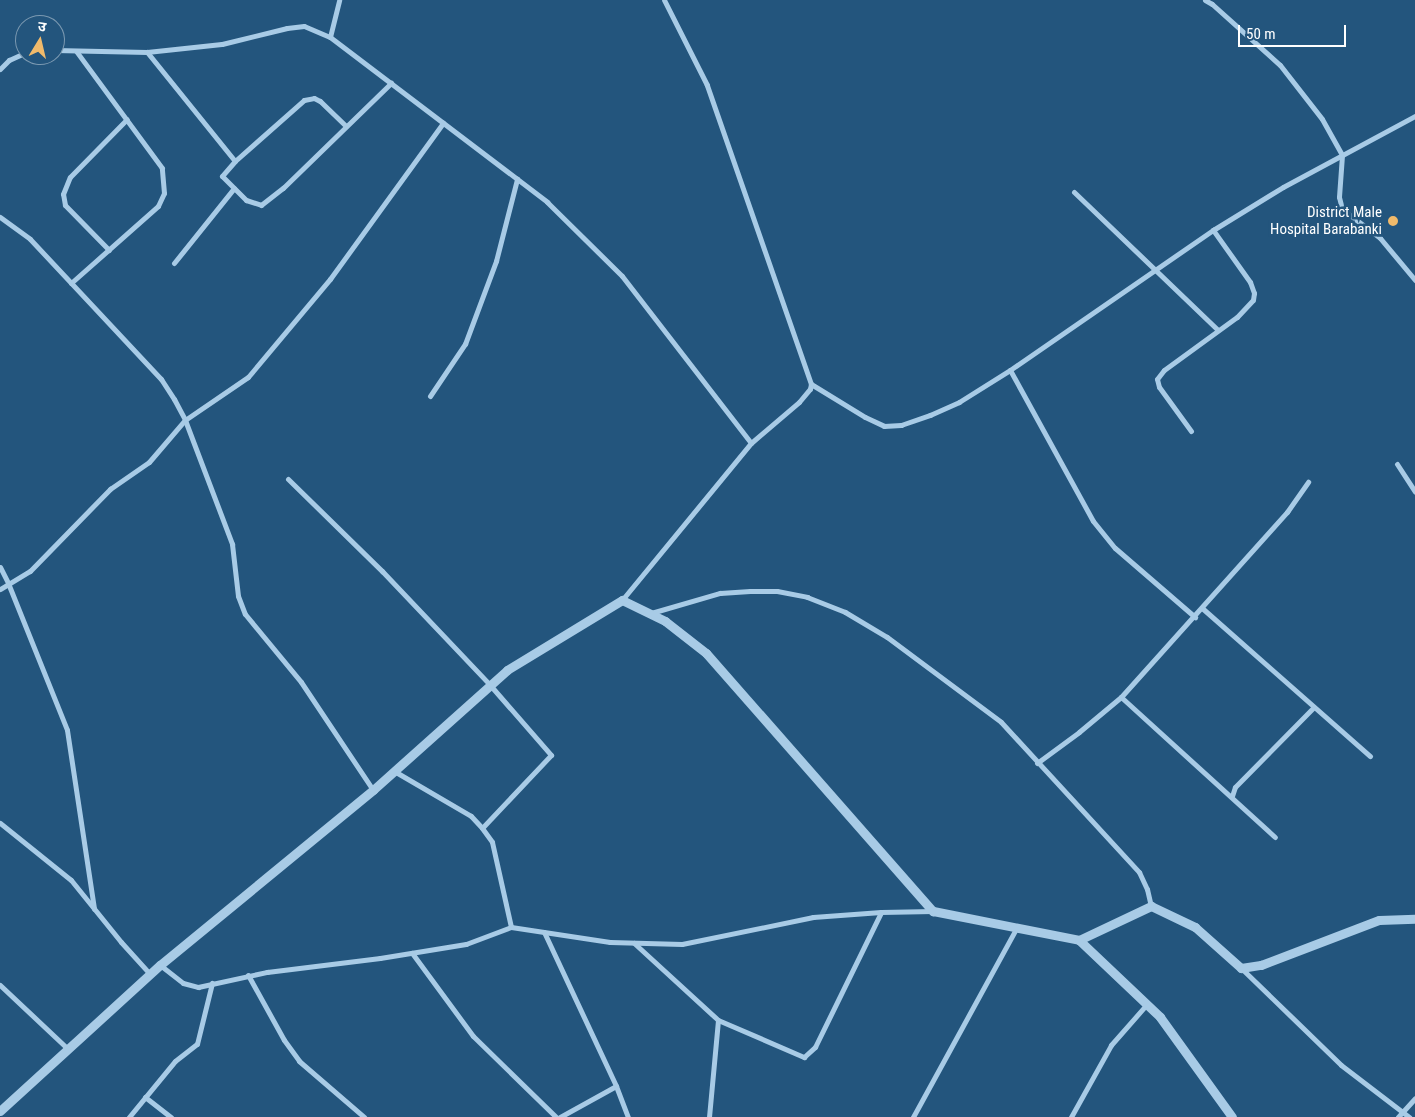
<!DOCTYPE html>
<meta charset="utf-8">
<style>
body{margin:0}
#map{position:relative;width:1415px;height:1117px;overflow:hidden;background:#23557d;font-family:"Roboto Condensed","Noto Sans Devanagari",sans-serif}
div>[style]{position:absolute}
.minor>*{height:5px;margin:-2.5px;padding:0 2.5px;transform-origin:2.5px;border-radius:2.5px;background:#a8cbe6}
.tertiary>*{height:9px;margin:-4.5px;padding:0 4.5px;transform-origin:4.5px;border-radius:4.5px;background:#a8cbe6}
.dots>*{width:14px;height:14px;translate:-50% -50%;box-sizing:border-box;border:2px solid #23557d;border-radius:50%}
span{translate:-50% -50%;white-space:nowrap;text-align:center;line-height:1.15;-webkit-text-stroke:5px #23557d;paint-order:stroke}
.poi-label{font-size:15px;color:#fff}
.right{translate:-100% -50%;text-align:right}
.north{position:absolute;left:15px;top:15px;width:50px;height:50px;box-sizing:border-box;background:#23557d;border:1px solid #7b99b1;border-radius:50%;rotate:9deg;font-size:14px;font-weight:700;line-height:20px;text-align:center;color:#fff}
.north::after{content:'';display:block;margin:auto;width:18px;height:22px;background:#f0ba6b;clip-path:polygon(50% 0,100% 100%,50% 72%,0 100%)}
.scale{position:absolute;left:1238px;top:25px;width:108px;height:22px;box-sizing:border-box;border:2px solid #fff;border-top:0;padding-left:6px;font-size:15px;line-height:18px;white-space:nowrap;color:#fff;-webkit-text-stroke:4px #23557d;paint-order:stroke}
</style>
<div id="map">
<div class="minor">
<div style="left:1205px;top:0;width:8px;rotate:30deg"></div>
<div style="left:1212px;top:4px;width:91px;rotate:41.9deg"></div>
<div style="left:1280px;top:65px;width:68px;rotate:52.1deg"></div>
<div style="left:1322px;top:119px;width:41px;rotate:60.9deg"></div>
<div style="left:1342px;top:155px;width:42px;rotate:94.1deg"></div>
<div style="left:1339px;top:197px;width:12px;rotate:76deg"></div>
<div style="left:1342px;top:209px;width:48px;rotate:37.3deg"></div>
<div style="left:1380px;top:238px;width:55px;rotate:50.2deg"></div>
<div style="left:330px;top:37px;width:273px;rotate:37.2deg"></div>
<div style="left:547px;top:202px;width:105px;rotate:44.6deg"></div>
<div style="left:622px;top:276px;width:211px;rotate:52.3deg"></div>
<div style="left:55px;top:50px;width:92px;rotate:1.2deg"></div>
<div style="left:147px;top:52px;width:75px;rotate:-6.1deg"></div>
<div style="left:222px;top:44px;width:67px;rotate:-13.8deg"></div>
<div style="left:287px;top:28px;width:17px;rotate:-7deg"></div>
<div style="left:304px;top:26px;width:28px;rotate:23deg"></div>
<div style="left:330px;top:37px;width:38px;rotate:-76deg"></div>
<div style="left:147px;top:52px;width:140px;rotate:51.1deg"></div>
<div style="left:235px;top:161px;width:20px;rotate:131deg"></div>
<div style="left:222px;top:176px;width:34px;rotate:45deg"></div>
<div style="left:246px;top:200px;width:16px;rotate:18deg"></div>
<div style="left:261px;top:205px;width:28px;rotate:-38deg"></div>
<div style="left:283px;top:188px;width:151px;rotate:-44.2deg"></div>
<div style="left:0;top:69px;width:13px;rotate:-45deg"></div>
<div style="left:9px;top:60px;width:17px;rotate:-24deg"></div>
<div style="left:235px;top:161px;width:92px;rotate:-41.5deg"></div>
<div style="left:304px;top:100px;width:10px;rotate:-11deg"></div>
<div style="left:314px;top:98px;width:7px;rotate:27deg"></div>
<div style="left:320px;top:101px;width:36px;rotate:44deg"></div>
<div style="left:1074px;top:192px;width:199px;rotate:43.8deg"></div>
<div style="left:0;top:217px;width:37px;rotate:36deg"></div>
<div style="left:30px;top:239px;width:192px;rotate:46.9deg"></div>
<div style="left:161px;top:379px;width:24px;rotate:57deg"></div>
<div style="left:174px;top:399px;width:24px;rotate:62deg"></div>
<div style="left:185px;top:420px;width:133px;rotate:69.2deg"></div>
<div style="left:232px;top:544px;width:52px;rotate:83.4deg"></div>
<div style="left:238px;top:596px;width:19px;rotate:69deg"></div>
<div style="left:245px;top:614px;width:88px;rotate:50.5deg"></div>
<div style="left:301px;top:682px;width:130px;rotate:56.3deg"></div>
<div style="left:109px;top:250px;width:63px;rotate:-134.4deg"></div>
<div style="left:65px;top:205px;width:11px;rotate:-100deg"></div>
<div style="left:63px;top:194px;width:18px;rotate:-68deg"></div>
<div style="left:70px;top:177px;width:81px;rotate:-45.5deg"></div>
<div style="left:174px;top:263px;width:96px;rotate:-51.3deg"></div>
<div style="left:71px;top:283px;width:116px;rotate:-41.5deg"></div>
<div style="left:158px;top:206px;width:14px;rotate:-65deg"></div>
<div style="left:164px;top:193px;width:25px;rotate:-95deg"></div>
<div style="left:162px;top:168px;width:145px;rotate:-126.3deg"></div>
<div style="left:1010px;top:370px;width:172px;rotate:61.2deg"></div>
<div style="left:1093px;top:521px;width:35px;rotate:51deg"></div>
<div style="left:1115px;top:548px;width:106px;rotate:40.8deg"></div>
<div style="left:811px;top:384px;width:63px;rotate:31.4deg"></div>
<div style="left:865px;top:417px;width:21px;rotate:25deg"></div>
<div style="left:884px;top:426px;width:17px;rotate:-3deg"></div>
<div style="left:901px;top:425px;width:31px;rotate:-19deg"></div>
<div style="left:930px;top:415px;width:32px;rotate:-24deg"></div>
<div style="left:959px;top:402px;width:60px;rotate:-32.1deg"></div>
<div style="left:1010px;top:370px;width:247px;rotate:-34.6deg"></div>
<div style="left:1213px;top:230px;width:82px;rotate:-31.6deg"></div>
<div style="left:1283px;top:187px;width:150px;rotate:-28.3deg"></div>
<div style="left:430px;top:396px;width:63px;rotate:-56.1deg"></div>
<div style="left:465px;top:344px;width:89px;rotate:-69.5deg"></div>
<div style="left:496px;top:261px;width:85px;rotate:-75.6deg"></div>
<div style="left:1191px;top:431px;width:54px;rotate:-126deg"></div>
<div style="left:1159px;top:387px;width:8px;rotate:-104deg"></div>
<div style="left:1157px;top:379px;width:11px;rotate:-52deg"></div>
<div style="left:1164px;top:370px;width:90px;rotate:-36deg"></div>
<div style="left:1237px;top:317px;width:23px;rotate:-47deg"></div>
<div style="left:1253px;top:300px;width:7px;rotate:-82deg"></div>
<div style="left:1254px;top:293px;width:12px;rotate:-110deg"></div>
<div style="left:1250px;top:282px;width:64px;rotate:-125.4deg"></div>
<div style="left:1397px;top:464px;width:33px;rotate:57deg"></div>
<div style="left:288px;top:479px;width:132px;rotate:44.4deg"></div>
<div style="left:382px;top:571px;width:157px;rotate:46.5deg"></div>
<div style="left:490px;top:685px;width:93px;rotate:48.9deg"></div>
<div style="left:551px;top:755px;width:100px;rotate:133.4deg"></div>
<div style="left:0;top:567px;width:18px;rotate:63deg"></div>
<div style="left:8px;top:583px;width:158px;rotate:68.1deg"></div>
<div style="left:67px;top:730px;width:181px;rotate:81.4deg"></div>
<div style="left:0;top:589px;width:35px;rotate:-31deg"></div>
<div style="left:30px;top:571px;width:115px;rotate:-45.7deg"></div>
<div style="left:110px;top:489px;width:47px;rotate:-34.7deg"></div>
<div style="left:149px;top:462px;width:55px;rotate:-49.4deg"></div>
<div style="left:185px;top:420px;width:76px;rotate:-34.3deg"></div>
<div style="left:248px;top:377px;width:128px;rotate:-50.1deg"></div>
<div style="left:330px;top:279px;width:193px;rotate:-54.1deg"></div>
<div style="left:622px;top:600px;width:203px;rotate:-50.6deg"></div>
<div style="left:751px;top:443px;width:63px;rotate:-40.5deg"></div>
<div style="left:799px;top:402px;width:17px;rotate:-50deg"></div>
<div style="left:810px;top:389px;width:5px;rotate:-79deg"></div>
<div style="left:811px;top:384px;width:317px;rotate:-109.2deg"></div>
<div style="left:707px;top:85px;width:95px;rotate:-116.8deg"></div>
<div style="left:1202px;top:608px;width:224px;rotate:41.4deg"></div>
<div style="left:651px;top:613px;width:72px;rotate:-16.2deg"></div>
<div style="left:720px;top:593px;width:30px;rotate:-4deg"></div>
<div style="left:750px;top:591px;width:27px"></div>
<div style="left:777px;top:591px;width:31px;rotate:11deg"></div>
<div style="left:807px;top:597px;width:41px;rotate:21.5deg"></div>
<div style="left:845px;top:612px;width:49px;rotate:30.8deg"></div>
<div style="left:887px;top:637px;width:142px;rotate:36.7deg"></div>
<div style="left:1001px;top:722px;width:204px;rotate:47.4deg"></div>
<div style="left:1139px;top:872px;width:19px;rotate:65deg"></div>
<div style="left:1147px;top:889px;width:17px;rotate:77deg"></div>
<div style="left:1121px;top:697px;width:208px;rotate:42.3deg"></div>
<div style="left:1037px;top:763px;width:52px;rotate:-36.4deg"></div>
<div style="left:1079px;top:732px;width:55px;rotate:-39.8deg"></div>
<div style="left:1121px;top:697px;width:249px;rotate:-48.1deg"></div>
<div style="left:1287px;top:512px;width:37px;rotate:-55deg"></div>
<div style="left:394px;top:771px;width:89px;rotate:30.3deg"></div>
<div style="left:471px;top:816px;width:16px;rotate:47deg"></div>
<div style="left:482px;top:828px;width:17px;rotate:54deg"></div>
<div style="left:492px;top:842px;width:87px;rotate:77.4deg"></div>
<div style="left:1232px;top:796px;width:9px;rotate:-72deg"></div>
<div style="left:1235px;top:787px;width:112px;rotate:-45.4deg"></div>
<div style="left:0;top:823px;width:91px;rotate:38.8deg"></div>
<div style="left:71px;top:880px;width:80px;rotate:51.1deg"></div>
<div style="left:121px;top:942px;width:43px;rotate:47.8deg"></div>
<div style="left:544px;top:932px;width:170px;rotate:64.9deg"></div>
<div style="left:616px;top:1086px;width:33px;rotate:69deg"></div>
<div style="left:634px;top:943px;width:114px;rotate:42.5deg"></div>
<div style="left:718px;top:1020px;width:94px;rotate:23.3deg"></div>
<div style="left:804px;top:1057px;width:15px;rotate:-42deg"></div>
<div style="left:815px;top:1047px;width:150px;rotate:-63.9deg"></div>
<div style="left:412px;top:953px;width:103px;rotate:53.7deg"></div>
<div style="left:473px;top:1036px;width:116px;rotate:44.3deg"></div>
<div style="left:160px;top:965px;width:29px;rotate:38deg"></div>
<div style="left:183px;top:983px;width:16px;rotate:15deg"></div>
<div style="left:198px;top:987px;width:71px;rotate:-12.3deg"></div>
<div style="left:267px;top:972px;width:114px;rotate:-7.1deg"></div>
<div style="left:380px;top:958px;width:87px;rotate:-9.2deg"></div>
<div style="left:466px;top:944px;width:48px;rotate:-20.7deg"></div>
<div style="left:511px;top:927px;width:100px;rotate:8.6deg"></div>
<div style="left:610px;top:942px;width:72px;rotate:1.6deg"></div>
<div style="left:682px;top:944px;width:134px;rotate:-11.6deg"></div>
<div style="left:813px;top:917px;width:68px;rotate:-4.2deg"></div>
<div style="left:881px;top:912px;width:52px;rotate:-1.1deg"></div>
<div style="left:1241px;top:968px;width:139px;rotate:44.1deg"></div>
<div style="left:1341px;top:1065px;width:86px;rotate:37.4deg"></div>
<div style="left:248px;top:975px;width:74px;rotate:61deg"></div>
<div style="left:284px;top:1040px;width:26px;rotate:54deg"></div>
<div style="left:299px;top:1061px;width:86px;rotate:40.7deg"></div>
<div style="left:0;top:985px;width:93px;rotate:43.3deg"></div>
<div style="left:145px;top:1097px;width:33px;rotate:38deg"></div>
<div style="left:129px;top:1117px;width:72px;rotate:-50.6deg"></div>
<div style="left:175px;top:1061px;width:28px;rotate:-38deg"></div>
<div style="left:197px;top:1044px;width:63px;rotate:-76.2deg"></div>
<div style="left:560px;top:1117px;width:64px;rotate:-29deg"></div>
<div style="left:709px;top:1117px;width:97px;rotate:-84.7deg"></div>
<div style="left:913px;top:1117px;width:217px;rotate:-61.3deg"></div>
<div style="left:1071px;top:1117px;width:82px;rotate:-60.9deg"></div>
<div style="left:1111px;top:1045px;width:55px;rotate:-48.7deg"></div>
<div style="left:1398px;top:1117px;width:25px;rotate:-48deg"></div>
</div>
<div class="tertiary">
<div style="left:1079px;top:940px;width:80px;rotate:-25.3deg"></div>
<div style="left:1151px;top:906px;width:49px;rotate:25.5deg"></div>
<div style="left:1195px;top:927px;width:62px;rotate:41.7deg"></div>
<div style="left:1241px;top:968px;width:20px;rotate:-9deg"></div>
<div style="left:1261px;top:965px;width:126px;rotate:-20.9deg"></div>
<div style="left:1379px;top:920px;width:36px;rotate:-2deg"></div>
<div style="left:0;top:1111px;width:217px;rotate:-42.4deg"></div>
<div style="left:160px;top:965px;width:276px;rotate:-39.4deg"></div>
<div style="left:373px;top:790px;width:180px;rotate:-41.8deg"></div>
<div style="left:507px;top:670px;width:135px;rotate:-31.3deg"></div>
<div style="left:622px;top:600px;width:48px;rotate:26deg"></div>
<div style="left:665px;top:621px;width:52px;rotate:38deg"></div>
<div style="left:706px;top:653px;width:344px;rotate:48.7deg"></div>
<div style="left:933px;top:911px;width:149px;rotate:11.2deg"></div>
<div style="left:1079px;top:940px;width:112px;rotate:43.5deg"></div>
<div style="left:1160px;top:1017px;width:123px;rotate:54.2deg"></div>
</div>
<div class="dots">
<div style="left:1393px;top:221px;background:#f0ba6b"></div>
</div>
<div class="poi-label">
<span class="right" style="left:1382px;top:221px">District Male<br>Hospital Barabanki</span>
</div>
<div class="north">उ</div>
<div class="scale">50 m</div>
</div>
